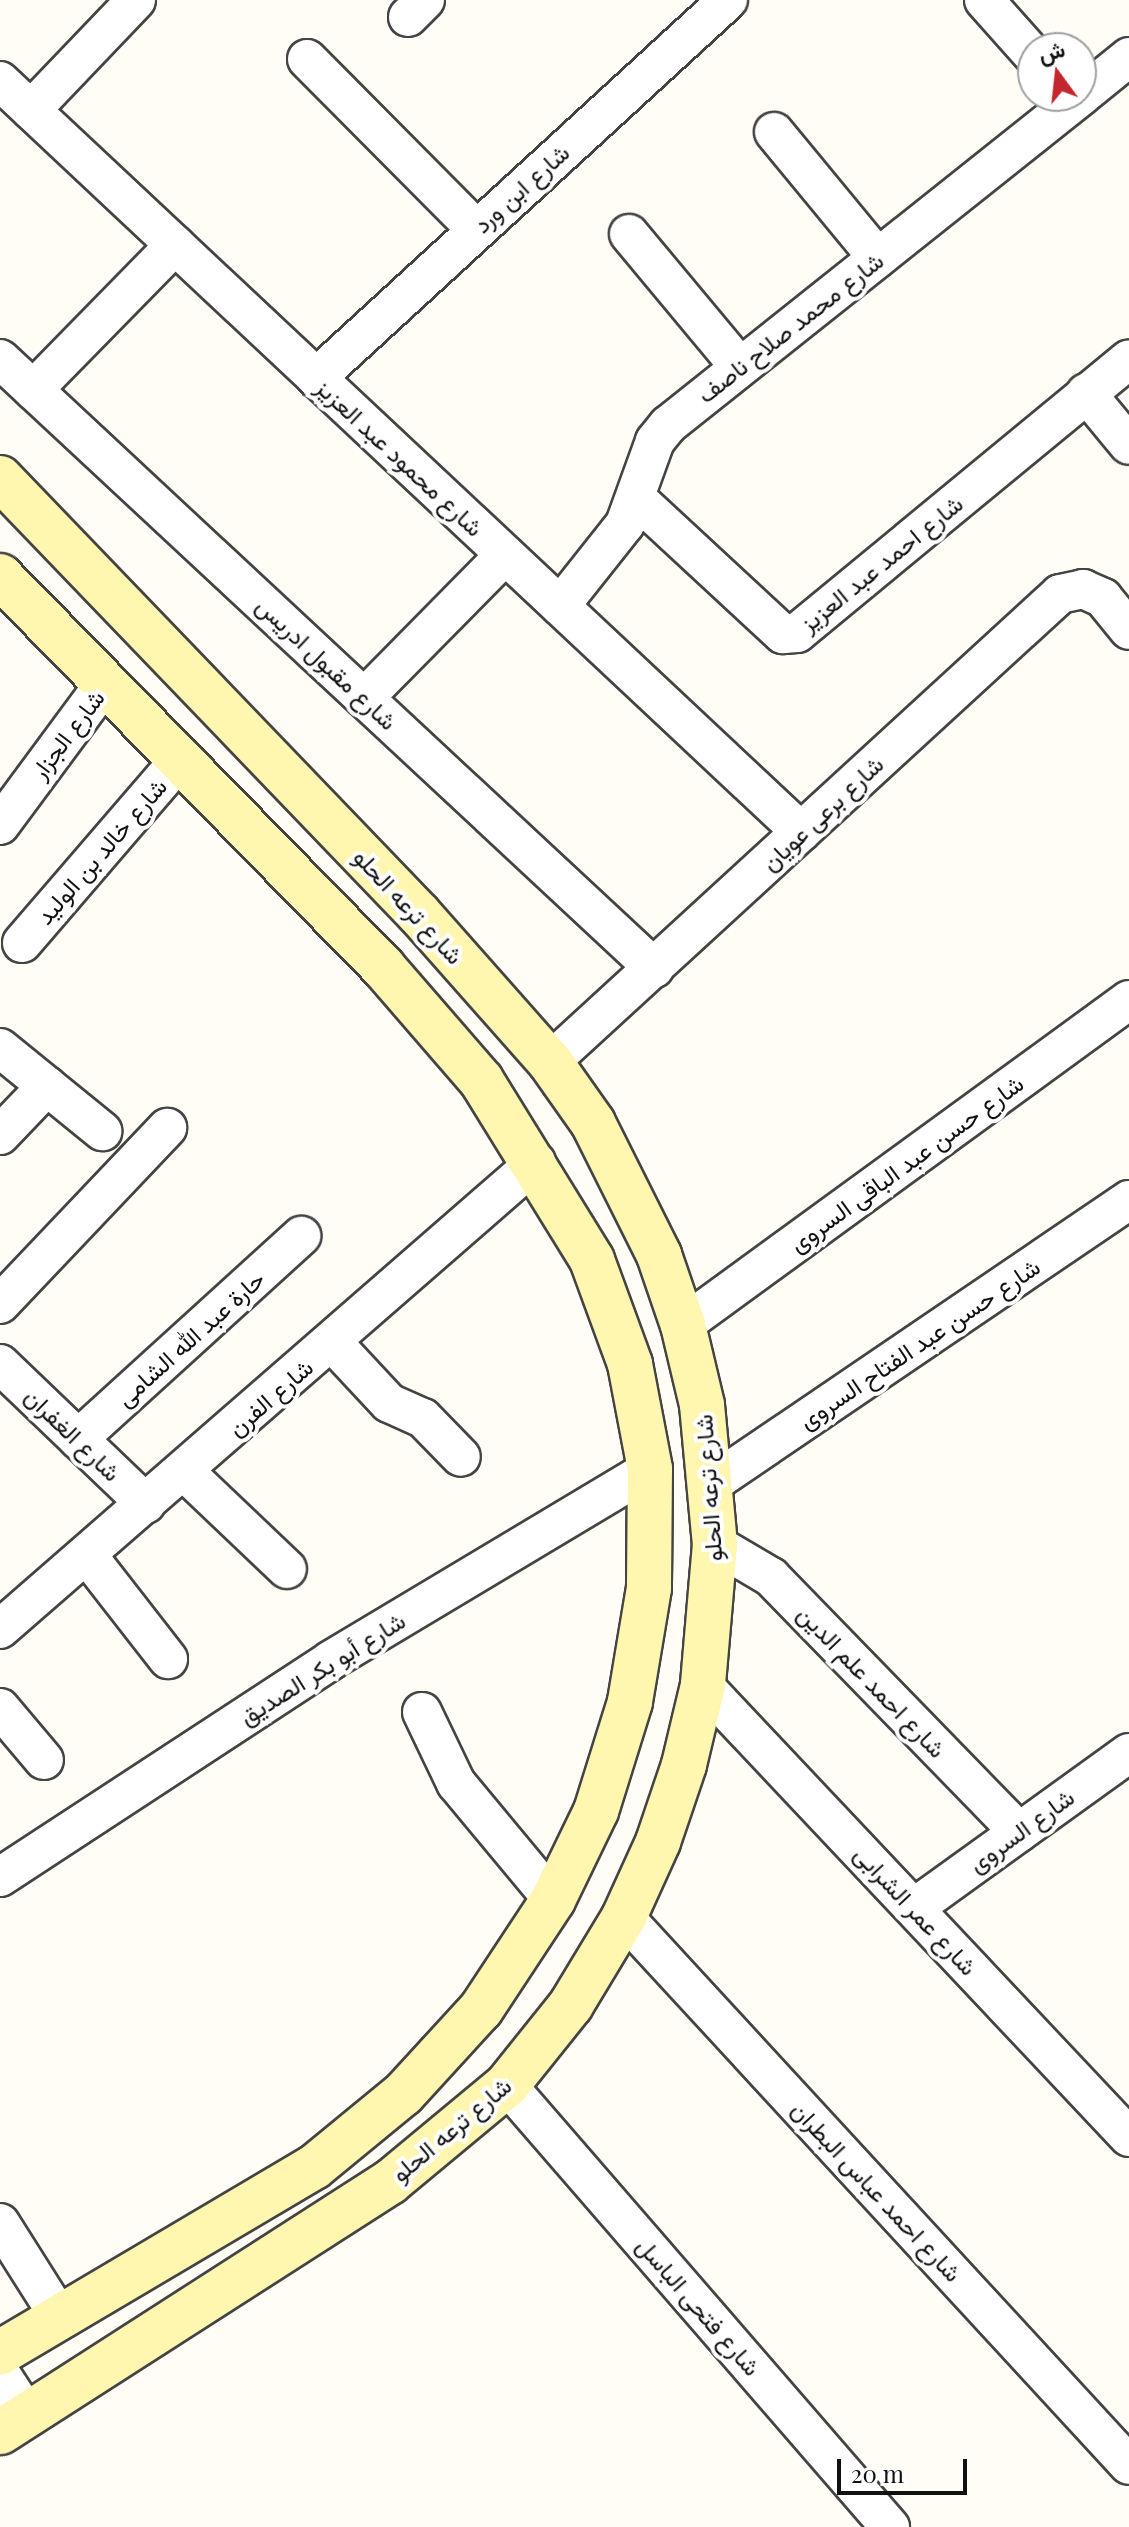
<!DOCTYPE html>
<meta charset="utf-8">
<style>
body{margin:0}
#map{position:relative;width:1129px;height:2527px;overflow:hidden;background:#fffdf5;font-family:"Playfair Display",Vazirmatn,serif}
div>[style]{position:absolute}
.roads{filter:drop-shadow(2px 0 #444) drop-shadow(-2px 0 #444) drop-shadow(0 2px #444) drop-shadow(0 -2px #444)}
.street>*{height:38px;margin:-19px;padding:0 19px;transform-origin:19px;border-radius:19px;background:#fff}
.secondary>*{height:44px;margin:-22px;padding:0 22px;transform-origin:22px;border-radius:22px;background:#fff6b0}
span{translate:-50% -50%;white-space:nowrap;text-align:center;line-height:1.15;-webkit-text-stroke:8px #fff;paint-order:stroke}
.street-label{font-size:24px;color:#111}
.north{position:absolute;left:1017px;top:32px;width:80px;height:80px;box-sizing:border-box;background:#fff;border:2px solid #a0a0a0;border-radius:50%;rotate:345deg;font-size:22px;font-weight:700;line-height:32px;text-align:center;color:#111}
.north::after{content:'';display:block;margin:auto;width:28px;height:36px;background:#c4262e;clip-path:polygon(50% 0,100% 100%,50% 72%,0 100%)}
.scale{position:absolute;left:837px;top:2459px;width:130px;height:36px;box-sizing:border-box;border:4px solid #111;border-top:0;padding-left:10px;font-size:24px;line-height:28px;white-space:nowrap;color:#111;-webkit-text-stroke:6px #fff;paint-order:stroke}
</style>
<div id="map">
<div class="roads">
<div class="street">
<div style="left:984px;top:0;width:74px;rotate:48.3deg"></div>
<div style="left:408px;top:17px;width:24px;rotate:-45deg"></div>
<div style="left:307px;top:59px;width:240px;rotate:45.2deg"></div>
<div style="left:0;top:81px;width:1098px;rotate:43.15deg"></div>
<div style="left:1081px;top:96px;width:62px;rotate:-39.1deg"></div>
<div style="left:31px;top:110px;width:152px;rotate:-46.3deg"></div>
<div style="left:774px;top:132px;width:163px;rotate:50.5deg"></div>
<div style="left:629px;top:234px;width:172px;rotate:50.2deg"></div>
<div style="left:0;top:359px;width:894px;rotate:42.96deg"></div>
<div style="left:316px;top:378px;width:559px;rotate:-42.54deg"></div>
<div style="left:33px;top:390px;width:203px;rotate:-45.6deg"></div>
<div style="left:1086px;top:393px;width:67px;rotate:50.4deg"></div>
<div style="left:637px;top:499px;width:199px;rotate:42.8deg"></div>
<div style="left:783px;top:634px;width:14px;rotate:-4deg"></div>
<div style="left:797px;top:633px;width:430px;rotate:-39.5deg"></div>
<div style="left:560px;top:606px;width:105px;rotate:-51.6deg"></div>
<div style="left:625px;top:524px;width:88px;rotate:-70.1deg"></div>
<div style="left:655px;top:441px;width:21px;rotate:-51deg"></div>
<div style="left:668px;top:425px;width:528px;rotate:-38.54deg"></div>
<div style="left:364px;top:698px;width:201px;rotate:-45.4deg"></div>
<div style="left:0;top:825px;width:178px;rotate:-53.5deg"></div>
<div style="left:22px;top:943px;width:243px;rotate:-49.3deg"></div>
<div style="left:0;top:1048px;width:132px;rotate:39.1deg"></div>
<div style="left:550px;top:1062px;width:692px;rotate:-42.54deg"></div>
<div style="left:1060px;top:594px;width:24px;rotate:-12deg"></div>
<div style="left:1083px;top:589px;width:22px;rotate:24deg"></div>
<div style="left:1103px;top:598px;width:41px;rotate:50.9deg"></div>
<div style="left:0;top:1135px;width:68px;rotate:-46.2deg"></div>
<div style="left:0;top:1304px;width:243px;rotate:-46.5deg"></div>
<div style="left:683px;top:1325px;width:552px;rotate:-36.08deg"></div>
<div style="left:333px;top:1343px;width:82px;rotate:47deg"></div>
<div style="left:389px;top:1403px;width:37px;rotate:24deg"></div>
<div style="left:423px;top:1418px;width:54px;rotate:45.7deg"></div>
<div style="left:0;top:1364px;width:202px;rotate:43.8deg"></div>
<div style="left:78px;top:1439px;width:302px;rotate:-42.3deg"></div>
<div style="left:184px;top:1471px;width:142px;rotate:43.6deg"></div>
<div style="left:708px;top:1486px;width:509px;rotate:-34.19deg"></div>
<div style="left:715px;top:1544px;width:65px;rotate:30.5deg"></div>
<div style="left:771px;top:1577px;width:356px;rotate:45.8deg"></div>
<div style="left:87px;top:1555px;width:132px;rotate:52.1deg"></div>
<div style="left:0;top:1629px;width:711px;rotate:-41.06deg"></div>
<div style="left:703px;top:1685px;width:621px;rotate:46.7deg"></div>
<div style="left:0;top:1708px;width:68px;rotate:49.8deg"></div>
<div style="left:422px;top:1712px;width:79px;rotate:64.4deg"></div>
<div style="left:456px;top:1783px;width:152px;rotate:50.3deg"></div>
<div style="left:0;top:1877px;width:396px;rotate:-33.2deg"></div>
<div style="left:331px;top:1660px;width:372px;rotate:-30.9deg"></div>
<div style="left:914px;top:1908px;width:265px;rotate:-35.8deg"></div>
<div style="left:624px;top:1917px;width:745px;rotate:47.34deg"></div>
<div style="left:507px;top:2085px;width:585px;rotate:49.09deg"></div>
<div style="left:0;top:2223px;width:112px;rotate:57.7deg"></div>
<div style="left:0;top:2373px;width:51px;rotate:56.9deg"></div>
</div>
<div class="secondary">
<div style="left:0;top:478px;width:605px;rotate:46.14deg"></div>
<div style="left:419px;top:914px;width:198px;rotate:48.5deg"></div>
<div style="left:550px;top:1062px;width:75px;rotate:54.8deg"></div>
<div style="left:593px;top:1123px;width:148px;rotate:63.4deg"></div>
<div style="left:659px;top:1255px;width:74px;rotate:71.1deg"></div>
<div style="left:683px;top:1325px;width:82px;rotate:76.6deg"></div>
<div style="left:702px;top:1405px;width:140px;rotate:84.7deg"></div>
<div style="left:715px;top:1544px;width:142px;rotate:94.9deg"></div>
<div style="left:703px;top:1685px;width:82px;rotate:103.4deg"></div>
<div style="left:684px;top:1765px;width:81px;rotate:108.7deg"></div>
<div style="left:658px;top:1842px;width:82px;rotate:114.4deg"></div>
<div style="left:624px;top:1917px;width:103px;rotate:121.1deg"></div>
<div style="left:571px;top:2005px;width:102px;rotate:128.7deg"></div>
<div style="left:507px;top:2085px;width:152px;rotate:140.3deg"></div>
<div style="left:390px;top:2182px;width:463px;rotate:147.3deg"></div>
<div style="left:0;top:576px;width:547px;rotate:45.59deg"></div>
<div style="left:383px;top:967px;width:150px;rotate:49.1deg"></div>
<div style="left:481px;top:1080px;width:211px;rotate:58.3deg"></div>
<div style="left:592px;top:1260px;width:111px;rotate:69.9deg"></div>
<div style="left:630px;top:1364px;width:107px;rotate:79.2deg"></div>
<div style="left:650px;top:1469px;width:119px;rotate:90.5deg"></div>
<div style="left:649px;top:1588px;width:116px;rotate:99.5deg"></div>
<div style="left:630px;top:1702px;width:114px;rotate:107.3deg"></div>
<div style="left:596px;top:1811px;width:99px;rotate:115.8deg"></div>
<div style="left:553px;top:1900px;width:131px;rotate:123.4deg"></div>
<div style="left:481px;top:2009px;width:115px;rotate:132.5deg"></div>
<div style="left:403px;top:2094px;width:115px;rotate:140.6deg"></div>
<div style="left:314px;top:2167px;width:365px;rotate:149.4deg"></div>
</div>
</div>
<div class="street-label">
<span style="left:521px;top:188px;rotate:-42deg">شارع ابن ورد</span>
<span style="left:790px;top:327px;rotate:-38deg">شارع محمد صلاح ناصف</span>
<span style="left:400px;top:457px;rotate:43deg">شارع محمود عبد العزيز</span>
<span style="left:881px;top:563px;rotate:-39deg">شارع احمد عبد العزيز</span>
<span style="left:327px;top:663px;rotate:43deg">شارع مقبول ادريس</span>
<span style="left:67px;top:734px;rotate:-53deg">شارع الجزار</span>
<span style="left:822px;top:813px;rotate:-43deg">شارع برعى عويان</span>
<span style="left:101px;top:851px;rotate:-49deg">شارع خالد بن الوليد</span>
<span style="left:409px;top:906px;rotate:47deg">شارع ترعه الحلو</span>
<span style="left:906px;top:1163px;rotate:-36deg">شارع حسن عبد الباقى السروى</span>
<span style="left:190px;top:1338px;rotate:-42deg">حارة عبد الله الشامى</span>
<span style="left:919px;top:1343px;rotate:-34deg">شارع حسن عبد الفتاح السروى</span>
<span style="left:270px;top:1397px;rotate:-41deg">شارع الفرن</span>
<span style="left:73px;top:1434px;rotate:44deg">شارع الغفران</span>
<span style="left:708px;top:1488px;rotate:-94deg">شارع ترعه الحلو</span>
<span style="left:322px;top:1668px;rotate:-32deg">شارع أبو بكر الصديق</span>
<span style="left:872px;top:1681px;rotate:46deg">شارع احمد علم الدين</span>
<span style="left:1021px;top:1830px;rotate:-36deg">شارع السروى</span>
<span style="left:916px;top:1910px;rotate:47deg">شارع عمر الشرابى</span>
<span style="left:451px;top:2129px;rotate:-40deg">شارع ترعه الحلو</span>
<span style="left:877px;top:2191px;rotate:47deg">شارع احمد عباس البطران</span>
<span style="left:699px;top:2306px;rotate:49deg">شارع فتحى الباسل</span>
</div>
<div class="north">ش</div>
<div class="scale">20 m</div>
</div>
